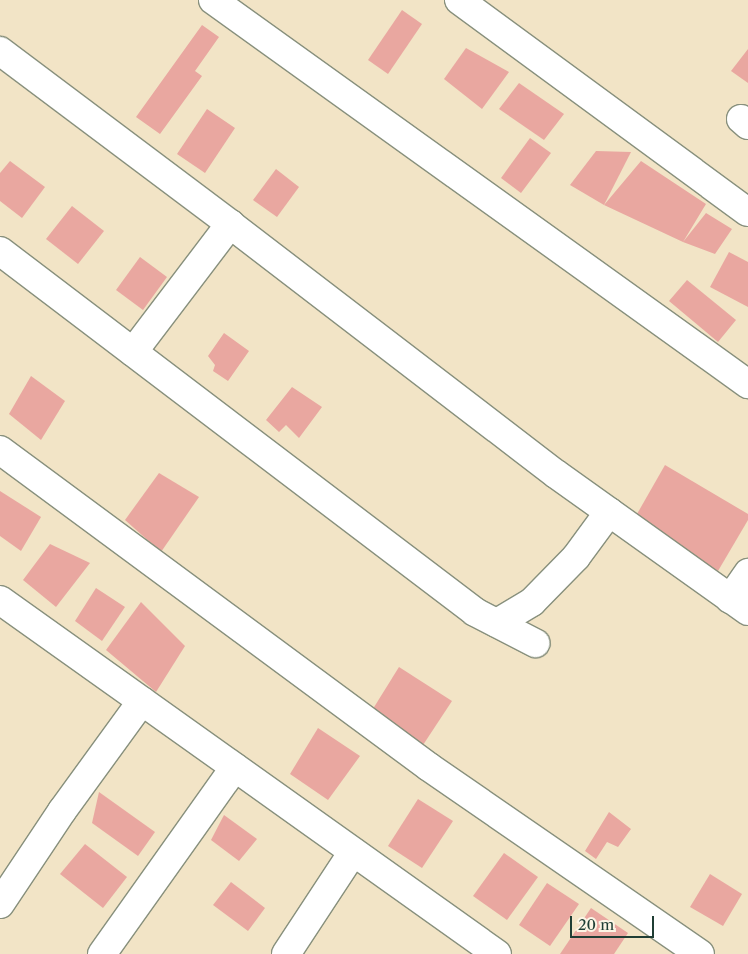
<!DOCTYPE html>
<style>
body{margin:0}
#map{position:relative;width:748px;height:954px;overflow:hidden;background:#f2e4c6;font-family:"Libre Caslon Text",serif}
div>[style]{position:absolute}
.building>*{inset:0;background:#e9a7a0}
.roads{filter:drop-shadow(1px 0 #88907d) drop-shadow(-1px 0 #88907d) drop-shadow(0 1px #88907d) drop-shadow(0 -1px #88907d)}
.minor>*{height:28px;margin:-14px;padding:0 14px;transform-origin:14px;border-radius:14px;background:#fff}
span{translate:-50% -50%;white-space:nowrap;text-align:center;line-height:1.15;-webkit-text-stroke:5px #fcf5e5;paint-order:stroke}
.scale{position:absolute;left:570px;top:916px;width:84px;height:22px;box-sizing:border-box;border:2px solid #1f3d34;border-top:0;padding-left:6px;font-size:15px;line-height:18px;white-space:nowrap;color:#1f3d34;-webkit-text-stroke:4px #fcf5e5;paint-order:stroke}
</style>
<div id="map">
<div class="building">
<div style="clip-path:polygon(402px 10px,422px 24px,388px 74px,368px 60px)"></div>
<div style="clip-path:polygon(202px 25px,219px 37px,195px 71px,202px 76px,160px 134px,136px 117px)"></div>
<div style="clip-path:polygon(466px 48px,509px 72px,482px 109px,444px 79px)"></div>
<div style="clip-path:polygon(748px 49px,748px 83px,731px 71px)"></div>
<div style="clip-path:polygon(519px 83px,564px 114px,544px 140px,499px 109px)"></div>
<div style="clip-path:polygon(207px 109px,235px 128px,205px 173px,177px 154px)"></div>
<div style="clip-path:polygon(530px 138px,551px 153px,521px 193px,501px 178px)"></div>
<div style="clip-path:polygon(596px 151px,631px 152px,604px 205px,570px 185px)"></div>
<div style="clip-path:polygon(10px 161px,45px 187px,22px 218px,0 201px,0 173px)"></div>
<div style="clip-path:polygon(641px 161px,706px 204px,683px 242px,706px 213px,732px 229px,715px 254px,683px 242px,604px 205px)"></div>
<div style="clip-path:polygon(276px 169px,299px 187px,277px 217px,253px 200px)"></div>
<div style="clip-path:polygon(72px 206px,104px 231px,78px 264px,46px 239px)"></div>
<div style="clip-path:polygon(729px 252px,748px 262px,748px 307px,710px 287px)"></div>
<div style="clip-path:polygon(140px 257px,167px 277px,143px 310px,116px 290px)"></div>
<div style="clip-path:polygon(687px 280px,736px 320px,718px 342px,669px 301px)"></div>
<div style="clip-path:polygon(224px 333px,249px 351px,228px 381px,213px 371px,215px 365px,208px 356px)"></div>
<div style="clip-path:polygon(31px 376px,65px 401px,41px 440px,9px 414px)"></div>
<div style="clip-path:polygon(292px 387px,322px 407px,299px 438px,286px 425px,279px 432px,266px 420px)"></div>
<div style="clip-path:polygon(665px 465px,748px 514px,748px 520px,718px 571px,633px 521px)"></div>
<div style="clip-path:polygon(159px 473px,199px 497px,161px 552px,125px 520px)"></div>
<div style="clip-path:polygon(0 491px,41px 517px,21px 551px,0 536px)"></div>
<div style="clip-path:polygon(50px 544px,90px 563px,56px 607px,23px 580px)"></div>
<div style="clip-path:polygon(96px 588px,125px 607px,102px 641px,75px 621px)"></div>
<div style="clip-path:polygon(141px 602px,185px 646px,156px 692px,106px 650px)"></div>
<div style="clip-path:polygon(399px 667px,452px 701px,423px 745px,371px 712px)"></div>
<div style="clip-path:polygon(318px 728px,360px 756px,328px 800px,290px 774px)"></div>
<div style="clip-path:polygon(99px 792px,155px 832px,138px 856px,92px 823px)"></div>
<div style="clip-path:polygon(418px 799px,453px 821px,422px 868px,388px 846px)"></div>
<div style="clip-path:polygon(609px 812px,631px 829px,618px 847px,607px 842px,596px 859px,585px 851px)"></div>
<div style="clip-path:polygon(224px 815px,257px 839px,239px 861px,211px 840px)"></div>
<div style="clip-path:polygon(85px 844px,127px 877px,103px 908px,60px 874px)"></div>
<div style="clip-path:polygon(504px 853px,538px 877px,507px 920px,473px 896px)"></div>
<div style="clip-path:polygon(710px 874px,742px 894px,723px 926px,690px 907px)"></div>
<div style="clip-path:polygon(231px 882px,265px 908px,248px 931px,213px 905px)"></div>
<div style="clip-path:polygon(547px 883px,579px 904px,550px 946px,519px 925px)"></div>
<div style="clip-path:polygon(591px 908px,628px 933px,614px 954px,560px 954px)"></div>
</div>
<div class="roads">
<div class="minor">
<div style="left:213px;top:0;width:659px;rotate:35.67deg"></div>
<div style="left:459px;top:0;width:358px;rotate:36.3deg"></div>
<div style="left:0;top:51px;width:288px;rotate:36.9deg"></div>
<div style="left:230px;top:224px;width:411px;rotate:37.5deg"></div>
<div style="left:556px;top:474px;width:236px;rotate:35.5deg"></div>
<div style="left:741px;top:119px;width:9px;rotate:41deg"></div>
<div style="left:0;top:251px;width:597px;rotate:37.23deg"></div>
<div style="left:475px;top:612px;width:68px;rotate:27.3deg"></div>
<div style="left:133px;top:352px;width:161px;rotate:-52.8deg"></div>
<div style="left:0;top:450px;width:533px;rotate:36.46deg"></div>
<div style="left:429px;top:767px;width:329px;rotate:34.6deg"></div>
<div style="left:730px;top:599px;width:32px;rotate:-55deg"></div>
<div style="left:0;top:600px;width:610px;rotate:35.46deg"></div>
<div style="left:497px;top:623px;width:41px;rotate:-31deg"></div>
<div style="left:532px;top:602px;width:63px;rotate:-45.6deg"></div>
<div style="left:576px;top:557px;width:56px;rotate:-53.7deg"></div>
<div style="left:0;top:904px;width:112px;rotate:-56.3deg"></div>
<div style="left:62px;top:811px;width:136px;rotate:-54deg"></div>
<div style="left:102px;top:954px;width:229px;rotate:-54.6deg"></div>
<div style="left:286px;top:954px;width:122px;rotate:-56.7deg"></div>
</div>
</div>
<div class="scale">20 m</div>
</div>
